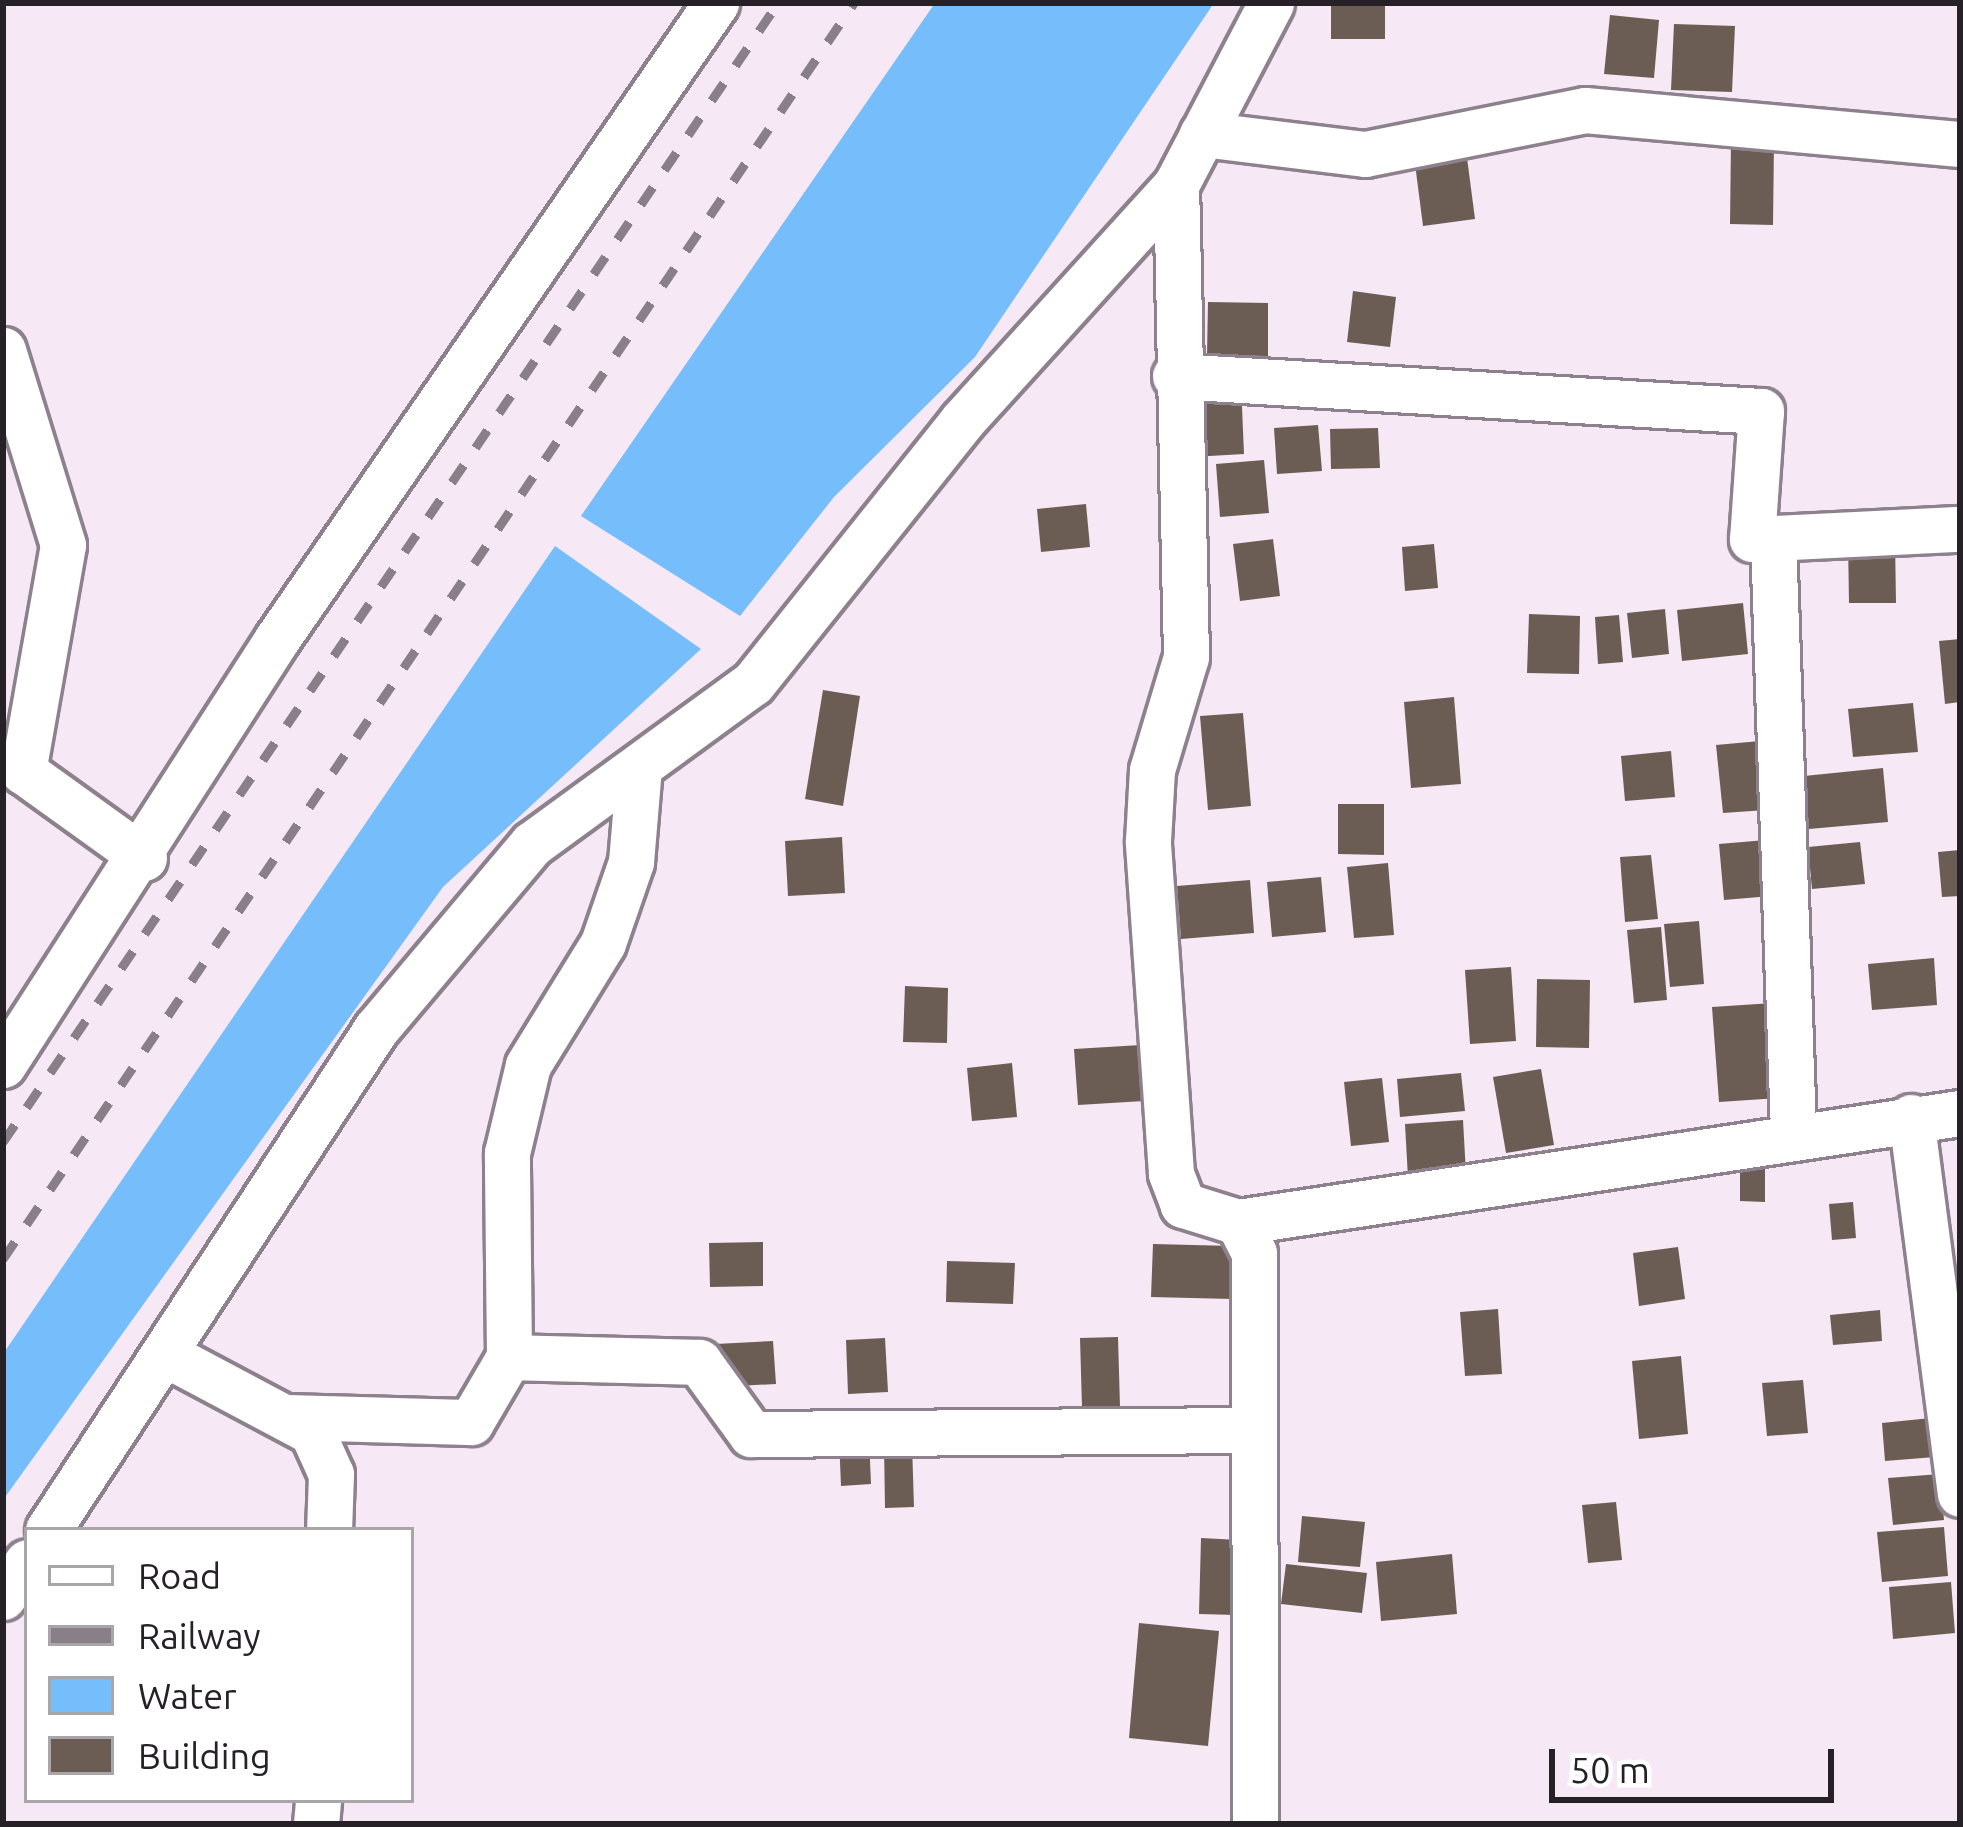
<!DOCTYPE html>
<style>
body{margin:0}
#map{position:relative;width:1963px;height:1827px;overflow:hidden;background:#f6e8f5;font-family:Ubuntu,sans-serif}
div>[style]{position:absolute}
.water>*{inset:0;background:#76befb}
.building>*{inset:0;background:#6c5d54}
.roads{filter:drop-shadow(3px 0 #8d818d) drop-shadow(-3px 0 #8d818d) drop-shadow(0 3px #8d818d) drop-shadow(0 -3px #8d818d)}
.street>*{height:45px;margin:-22.5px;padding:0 22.5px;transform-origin:22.5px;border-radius:22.5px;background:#fff}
.rail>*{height:9px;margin-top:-4.5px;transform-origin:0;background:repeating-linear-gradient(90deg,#887f88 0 21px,transparent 0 42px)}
span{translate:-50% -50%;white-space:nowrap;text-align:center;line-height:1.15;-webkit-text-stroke:12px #fff;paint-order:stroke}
.frame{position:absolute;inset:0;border:6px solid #262126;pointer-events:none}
.legend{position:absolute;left:24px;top:1527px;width:390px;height:276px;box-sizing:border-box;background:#fff;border:3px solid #a8a6a8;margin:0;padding:15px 21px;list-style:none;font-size:36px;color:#262126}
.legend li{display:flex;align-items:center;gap:24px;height:60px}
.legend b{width:60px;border:3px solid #a8a6a8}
.scale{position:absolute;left:1549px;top:1749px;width:285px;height:54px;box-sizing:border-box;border:6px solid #262126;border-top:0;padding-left:15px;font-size:36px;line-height:42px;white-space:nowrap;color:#262126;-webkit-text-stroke:9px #fff;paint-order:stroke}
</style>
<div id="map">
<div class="water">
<div style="clip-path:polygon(935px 3px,1214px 3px,975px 357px,834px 497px,740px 616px,581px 516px)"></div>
<div style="clip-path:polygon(555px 546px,701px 649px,443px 887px,3px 1500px,3px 1354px)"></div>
</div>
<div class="building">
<div style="clip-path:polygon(1331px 3px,1385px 3px,1385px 39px,1331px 39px)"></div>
<div style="clip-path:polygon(1610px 15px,1659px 20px,1654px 78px,1604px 74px)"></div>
<div style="clip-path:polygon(1674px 24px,1735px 26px,1732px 92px,1671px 90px)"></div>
<div style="clip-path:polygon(1731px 140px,1774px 141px,1773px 225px,1730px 224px)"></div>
<div style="clip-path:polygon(1466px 150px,1475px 219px,1423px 226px,1414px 156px)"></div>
<div style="clip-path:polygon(1353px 291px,1396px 297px,1390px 347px,1347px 342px)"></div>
<div style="clip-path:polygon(1208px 302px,1268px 303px,1268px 356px,1207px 355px)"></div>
<div style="clip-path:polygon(1241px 384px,1244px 454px,1192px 457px,1189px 387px)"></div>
<div style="clip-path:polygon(1318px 425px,1322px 471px,1277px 474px,1274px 428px)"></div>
<div style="clip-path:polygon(1378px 428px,1380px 468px,1331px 469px,1330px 429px)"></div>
<div style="clip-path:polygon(1264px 460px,1269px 513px,1220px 517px,1216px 464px)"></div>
<div style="clip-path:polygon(1086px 504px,1090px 547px,1041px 552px,1037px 509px)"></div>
<div style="clip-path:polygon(1273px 539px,1280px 596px,1240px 601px,1233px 544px)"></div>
<div style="clip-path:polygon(1895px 540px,1896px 603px,1849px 603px,1848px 541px)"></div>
<div style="clip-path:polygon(1434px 544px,1438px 588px,1405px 591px,1402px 547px)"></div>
<div style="clip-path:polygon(1743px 603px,1748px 654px,1682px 661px,1677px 610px)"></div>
<div style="clip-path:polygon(1665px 609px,1669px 654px,1632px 658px,1627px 613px)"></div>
<div style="clip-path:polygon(1529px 614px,1580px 616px,1579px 674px,1527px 673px)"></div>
<div style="clip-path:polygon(1619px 615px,1623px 662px,1598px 664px,1595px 617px)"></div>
<div style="clip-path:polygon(1960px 639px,1960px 702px,1945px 704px,1939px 641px)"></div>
<div style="clip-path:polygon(823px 690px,860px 696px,843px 806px,805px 799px)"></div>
<div style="clip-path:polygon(1454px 697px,1461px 784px,1411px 788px,1404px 702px)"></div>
<div style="clip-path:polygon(1913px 703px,1918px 752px,1853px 757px,1848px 709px)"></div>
<div style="clip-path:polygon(1243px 713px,1251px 806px,1208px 810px,1200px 716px)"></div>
<div style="clip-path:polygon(1760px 741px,1766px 810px,1723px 813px,1716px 745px)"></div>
<div style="clip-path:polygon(1671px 751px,1675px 797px,1625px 801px,1621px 756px)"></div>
<div style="clip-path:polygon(1883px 768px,1888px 822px,1809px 829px,1804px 776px)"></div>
<div style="clip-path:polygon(1338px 804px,1384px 804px,1384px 855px,1338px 854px)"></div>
<div style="clip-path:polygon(842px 837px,845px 893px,788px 896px,785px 841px)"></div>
<div style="clip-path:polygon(1766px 840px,1771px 896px,1724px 900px,1719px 844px)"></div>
<div style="clip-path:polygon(1860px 842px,1865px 884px,1812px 889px,1808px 847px)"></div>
<div style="clip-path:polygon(1960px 850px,1960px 896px,1942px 897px,1938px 852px)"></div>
<div style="clip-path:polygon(1651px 855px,1658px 919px,1625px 922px,1620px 857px)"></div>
<div style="clip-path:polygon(1388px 863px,1394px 935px,1354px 938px,1347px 867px)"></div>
<div style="clip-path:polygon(1321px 877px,1326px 932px,1272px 937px,1267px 882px)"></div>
<div style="clip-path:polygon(1250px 880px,1254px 933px,1181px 939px,1177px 886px)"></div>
<div style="clip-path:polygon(1699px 921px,1704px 984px,1670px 987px,1664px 924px)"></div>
<div style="clip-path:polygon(1661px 927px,1667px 1000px,1634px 1003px,1627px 930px)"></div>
<div style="clip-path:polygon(1934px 958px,1937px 1005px,1872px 1010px,1868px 964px)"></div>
<div style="clip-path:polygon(1511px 967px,1516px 1041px,1470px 1044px,1465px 970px)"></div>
<div style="clip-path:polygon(1537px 979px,1590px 980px,1589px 1048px,1536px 1047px)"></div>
<div style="clip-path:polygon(905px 986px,948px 988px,947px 1043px,903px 1042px)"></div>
<div style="clip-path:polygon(1773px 1003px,1779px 1098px,1719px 1102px,1712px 1007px)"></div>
<div style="clip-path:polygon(1141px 1045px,1144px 1101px,1078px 1105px,1074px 1049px)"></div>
<div style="clip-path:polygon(1012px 1063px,1017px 1117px,972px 1121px,967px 1068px)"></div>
<div style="clip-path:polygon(1541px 1069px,1554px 1145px,1506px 1153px,1493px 1077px)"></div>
<div style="clip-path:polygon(1461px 1073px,1465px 1111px,1400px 1117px,1397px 1079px)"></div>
<div style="clip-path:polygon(1382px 1078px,1389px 1142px,1351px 1146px,1344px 1082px)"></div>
<div style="clip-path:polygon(1463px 1120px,1466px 1174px,1408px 1178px,1405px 1124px)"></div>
<div style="clip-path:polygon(1740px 1165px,1765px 1166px,1765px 1202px,1740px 1201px)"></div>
<div style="clip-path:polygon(1853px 1202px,1856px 1238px,1832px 1240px,1829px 1204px)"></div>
<div style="clip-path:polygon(763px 1242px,763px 1286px,710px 1287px,709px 1243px)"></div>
<div style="clip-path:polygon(1153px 1244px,1233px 1246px,1232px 1299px,1151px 1297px)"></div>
<div style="clip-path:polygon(1678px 1247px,1685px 1299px,1639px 1306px,1633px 1253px)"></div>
<div style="clip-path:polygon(947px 1261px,1015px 1263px,1013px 1304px,946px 1302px)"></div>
<div style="clip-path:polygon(1498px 1309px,1502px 1374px,1465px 1376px,1460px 1312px)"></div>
<div style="clip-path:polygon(1880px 1310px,1882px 1341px,1833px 1345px,1830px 1315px)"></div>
<div style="clip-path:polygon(1118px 1337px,1120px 1407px,1082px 1408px,1080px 1338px)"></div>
<div style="clip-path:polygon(885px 1338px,888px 1392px,848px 1394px,846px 1340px)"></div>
<div style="clip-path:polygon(773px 1341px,776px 1384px,718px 1387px,716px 1344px)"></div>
<div style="clip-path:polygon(1681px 1356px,1688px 1434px,1639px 1439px,1632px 1361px)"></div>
<div style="clip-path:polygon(1803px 1380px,1808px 1433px,1767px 1436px,1762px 1383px)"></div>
<div style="clip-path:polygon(1931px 1418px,1935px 1457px,1885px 1461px,1882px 1423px)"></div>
<div style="clip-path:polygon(869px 1437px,871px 1484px,841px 1486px,839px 1438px)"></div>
<div style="clip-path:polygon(912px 1444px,914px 1507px,885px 1508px,884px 1445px)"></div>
<div style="clip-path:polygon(1940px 1474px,1944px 1520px,1893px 1525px,1888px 1478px)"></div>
<div style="clip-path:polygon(1616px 1502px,1622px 1560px,1588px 1563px,1582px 1505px)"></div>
<div style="clip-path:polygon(1302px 1516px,1365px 1522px,1360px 1567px,1298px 1562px)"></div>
<div style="clip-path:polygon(1944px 1527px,1948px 1576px,1882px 1582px,1877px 1532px)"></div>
<div style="clip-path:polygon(1201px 1538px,1239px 1540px,1236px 1615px,1199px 1614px)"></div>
<div style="clip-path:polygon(1452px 1554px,1457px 1614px,1381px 1621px,1376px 1562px)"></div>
<div style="clip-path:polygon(1286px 1564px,1367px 1573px,1362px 1613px,1281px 1604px)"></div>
<div style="clip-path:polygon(1951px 1582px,1955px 1633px,1893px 1639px,1889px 1587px)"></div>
<div style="clip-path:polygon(1139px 1623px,1219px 1631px,1208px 1746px,1129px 1738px)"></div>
</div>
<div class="roads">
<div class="street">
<div style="left:1202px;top:134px;width:164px;rotate:7deg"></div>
<div style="left:1365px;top:154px;width:224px;rotate:-11.3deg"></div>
<div style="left:1585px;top:110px;width:377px;rotate:5.2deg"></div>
<div style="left:3px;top:350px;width:204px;rotate:72.9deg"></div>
<div style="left:63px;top:545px;width:230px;rotate:100deg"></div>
<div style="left:23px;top:771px;width:149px;rotate:35.7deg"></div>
<div style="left:1175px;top:376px;width:587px;rotate:3.42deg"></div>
<div style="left:1761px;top:411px;width:128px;rotate:94deg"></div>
<div style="left:1752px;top:539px;width:208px;rotate:-2.8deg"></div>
<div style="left:1773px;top:538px;width:595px;rotate:88.07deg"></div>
<div style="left:3px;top:1065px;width:507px;rotate:-57.25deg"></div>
<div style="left:277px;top:639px;width:773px;rotate:-55.38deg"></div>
<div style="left:1911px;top:1117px;width:380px;rotate:82.6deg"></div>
<div style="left:1238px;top:1222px;width:730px;rotate:-8.59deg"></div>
<div style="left:167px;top:1355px;width:164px;rotate:28deg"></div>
<div style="left:312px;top:1432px;width:46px;rotate:65.7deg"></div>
<div style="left:331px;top:1474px;width:56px;rotate:92deg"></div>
<div style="left:509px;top:1357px;width:204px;rotate:-90.6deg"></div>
<div style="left:507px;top:1153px;width:90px;rotate:-76.6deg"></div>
<div style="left:528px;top:1065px;width:143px;rotate:-58.4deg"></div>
<div style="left:603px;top:943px;width:86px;rotate:-70.9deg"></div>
<div style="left:631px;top:862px;width:96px;rotate:-85.2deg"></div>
<div style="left:291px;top:1417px;width:180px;rotate:1.6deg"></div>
<div style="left:471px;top:1422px;width:75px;rotate:-59.7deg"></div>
<div style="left:509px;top:1357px;width:190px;rotate:1.5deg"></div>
<div style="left:699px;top:1362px;width:89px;rotate:54.2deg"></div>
<div style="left:751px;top:1434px;width:500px;rotate:-0.46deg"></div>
<div style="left:48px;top:1530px;width:599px;rotate:-56.79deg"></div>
<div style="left:376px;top:1029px;width:242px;rotate:-49.9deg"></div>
<div style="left:532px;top:844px;width:273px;rotate:-36.1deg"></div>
<div style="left:753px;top:683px;width:335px;rotate:-51.4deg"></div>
<div style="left:962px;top:421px;width:319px;rotate:-47.8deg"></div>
<div style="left:3px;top:1597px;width:42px;rotate:-55.6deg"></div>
<div style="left:316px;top:1824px;width:24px;rotate:-85deg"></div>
<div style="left:1255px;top:1824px;width:571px;rotate:-90.1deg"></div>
<div style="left:1254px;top:1253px;width:35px;rotate:-117deg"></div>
<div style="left:1238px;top:1222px;width:58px;rotate:-162.8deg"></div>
<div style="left:1183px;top:1205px;width:34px;rotate:-111deg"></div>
<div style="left:1171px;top:1173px;width:333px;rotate:-94deg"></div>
<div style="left:1148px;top:841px;width:71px;rotate:-86.8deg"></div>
<div style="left:1152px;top:770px;width:118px;rotate:-73.3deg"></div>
<div style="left:1186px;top:657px;width:472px;rotate:-91.2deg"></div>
<div style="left:1176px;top:185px;width:205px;rotate:-62.4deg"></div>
</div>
</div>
<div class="rail">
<div style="left:3px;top:1142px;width:1378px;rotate:-55.77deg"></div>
<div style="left:3px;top:1259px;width:1517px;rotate:-55.88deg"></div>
</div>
<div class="frame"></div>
<ul class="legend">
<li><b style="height:15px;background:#fff"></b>Road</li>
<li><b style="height:15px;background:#887f88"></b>Railway</li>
<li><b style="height:33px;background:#76befb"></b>Water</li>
<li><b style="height:33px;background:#6c5d54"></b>Building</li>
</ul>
<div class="scale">50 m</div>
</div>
